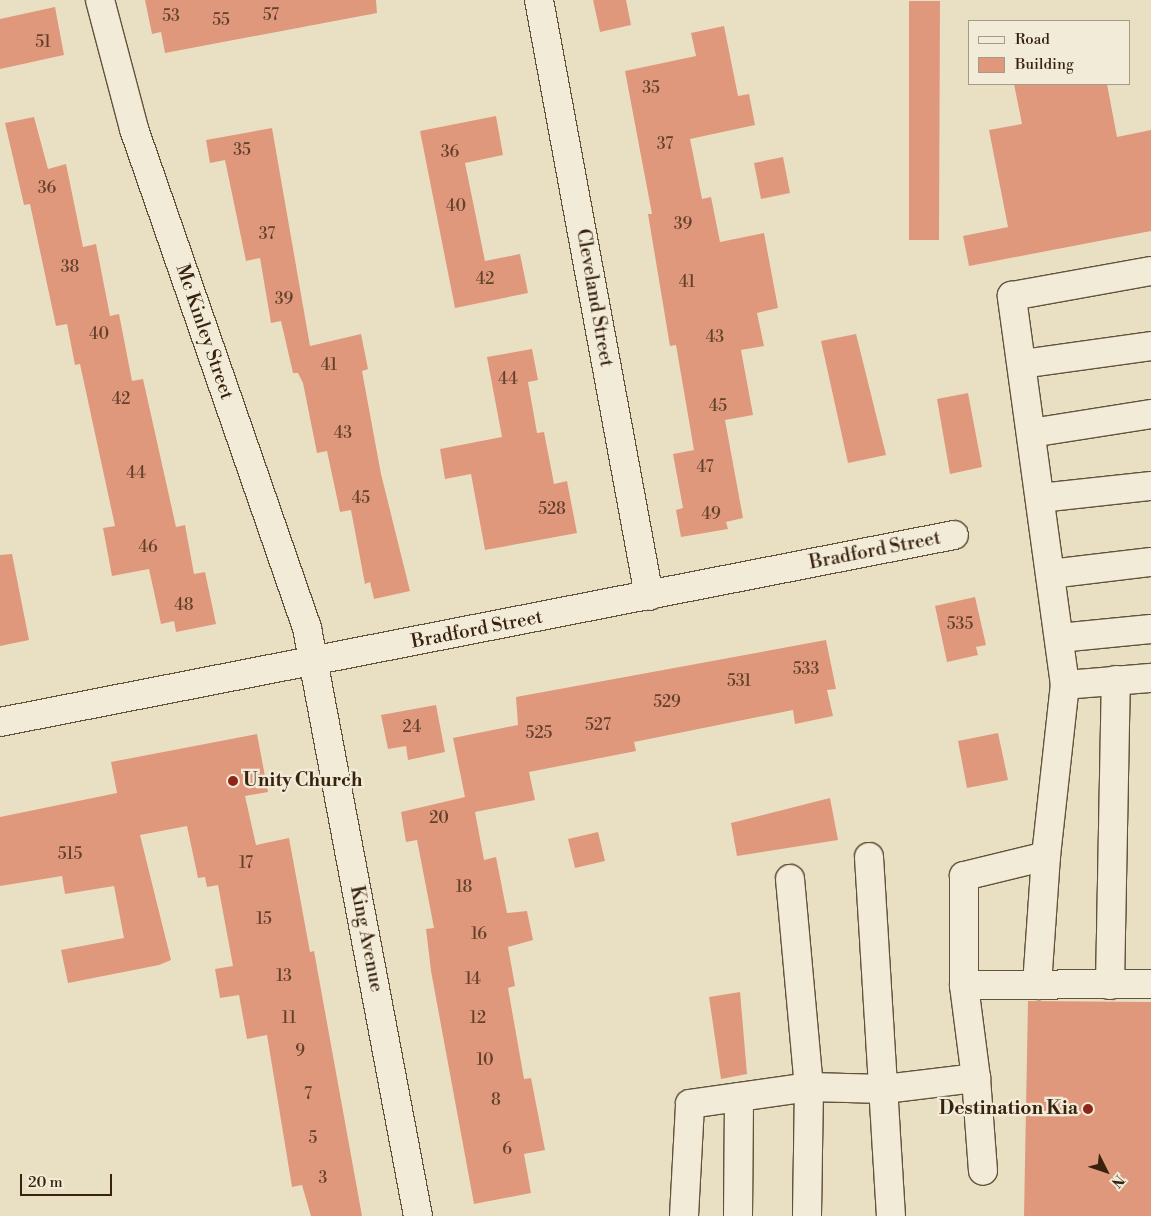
<!DOCTYPE html>
<style>
body{margin:0}
#map{position:relative;width:1151px;height:1216px;overflow:hidden;background:#e9e0c3;font-family:"Libre Bodoni",serif}
div>[style]{position:absolute}
.building>*{inset:0;background:#e0987d}
.roads{filter:drop-shadow(1px 0 #64523b) drop-shadow(-1px 0 #64523b) drop-shadow(0 1px #64523b) drop-shadow(0 -1px #64523b)}
.minor>*{height:28px;margin:-14px;padding:0 14px;transform-origin:14px;border-radius:14px;background:#f1ebd8}
.dots>*{width:14px;height:14px;translate:-50% -50%;box-sizing:border-box;border:2px solid #f1ebd8;border-radius:50%}
span{translate:-50% -50%;white-space:nowrap;text-align:center;line-height:1.15;-webkit-text-stroke:4.5px #f1ebd8;paint-order:stroke}
.number-label{font-size:16px;color:#62402a}
.number-label span{-webkit-text-stroke-width:0}
.street-label{font-size:19px;color:#38220e}
.poi-label{font-size:19px;color:#38220e;font-weight:700}
.left{translate:0 -50%;text-align:left}
.right{translate:-100% -50%;text-align:right}
.legend{position:absolute;left:968px;top:20px;width:162px;height:65px;box-sizing:border-box;background:#f1ebd8;border:1px solid #a79b87;margin:0;padding:6px 9px;list-style:none;font-size:15px;color:#38220e}
.legend li{display:flex;align-items:center;gap:10px;height:25px}
.legend b{width:25px;border:1px solid #a79b87}
.north{position:absolute;left:1081px;top:1146px;width:50px;height:50px;-webkit-text-stroke:4px #f1ebd8;paint-order:stroke;rotate:131deg;font-size:14px;font-weight:700;line-height:20px;text-align:center;color:#38220e}
.north::after{content:'';display:block;margin:auto;width:18px;height:22px;background:#38220e;clip-path:polygon(50% 0,100% 100%,50% 72%,0 100%)}
.scale{position:absolute;left:20px;top:1174px;width:92px;height:22px;box-sizing:border-box;border:2px solid #38220e;border-top:0;padding-left:6px;font-size:15px;line-height:18px;white-space:nowrap;color:#38220e;-webkit-text-stroke:4px #f1ebd8;paint-order:stroke}
</style>
<div id="map">
<div class="building">
<div style="clip-path:polygon(145px 0,376px 0,377px 13px,165px 53px,161px 32px,152px 34px)"></div>
<div style="clip-path:polygon(593px 0,626px 0,631px 25px,600px 32px)"></div>
<div style="clip-path:polygon(909px 1px,940px 1px,939px 240px,909px 240px)"></div>
<div style="clip-path:polygon(55px 7px,64px 55px,0 69px,0 19px)"></div>
<div style="clip-path:polygon(724px 26px,738px 96px,749px 94px,755px 125px,690px 139px,702px 199px,711px 197px,720px 242px,764px 233px,778px 308px,757px 313px,764px 346px,741px 350px,753px 415px,725px 420px,743px 518px,726px 522px,728px 529px,681px 537px,676px 510px,683px 508px,673px 454px,694px 450px,676px 345px,670px 346px,648px 214px,652px 214px,625px 71px,696px 56px,691px 33px)"></div>
<div style="clip-path:polygon(1014px 84px,1107px 84px,1117px 137px,1151px 130px,1151px 231px,969px 266px,963px 236px,1008px 227px,989px 130px,1022px 124px)"></div>
<div style="clip-path:polygon(496px 116px,503px 155px,465px 163px,485px 261px,520px 254px,528px 293px,455px 308px,420px 131px)"></div>
<div style="clip-path:polygon(34px 117px,48px 169px,66px 164px,83px 247px,96px 244px,110px 316px,119px 314px,132px 381px,143px 379px,176px 527px,185px 525px,194px 574px,205px 572px,216px 624px,176px 632px,174px 621px,161px 624px,149px 569px,112px 576px,103px 528px,115px 526px,80px 364px,75px 365px,67px 324px,56px 326px,30px 204px,24px 205px,5px 123px)"></div>
<div style="clip-path:polygon(272px 128px,310px 346px,361px 334px,368px 369px,362px 371px,381px 474px,410px 591px,374px 599px,370px 582px,365px 584px,351px 510px,340px 512px,327px 451px,317px 453px,303px 383px,298px 373px,293px 373px,281px 321px,271px 323px,260px 258px,246px 261px,225px 160px,210px 163px,206px 140px)"></div>
<div style="clip-path:polygon(783px 157px,790px 193px,761px 199px,754px 163px)"></div>
<div style="clip-path:polygon(856px 334px,886px 455px,848px 463px,821px 341px)"></div>
<div style="clip-path:polygon(532px 349px,538px 380px,528px 382px,537px 433px,544px 432px,554px 484px,567px 481px,577px 533px,485px 550px,471px 474px,445px 479px,440px 449px,502px 437px,487px 357px)"></div>
<div style="clip-path:polygon(968px 393px,982px 467px,950px 474px,937px 399px)"></div>
<div style="clip-path:polygon(12px 554px,29px 640px,0 646px,0 555px)"></div>
<div style="clip-path:polygon(975px 597px,986px 645px,976px 647px,978px 655px,947px 662px,935px 606px)"></div>
<div style="clip-path:polygon(826px 640px,836px 689px,827px 690px,833px 716px,795px 724px,793px 710px,634px 742px,636px 751px,529px 772px,535px 800px,475px 812px,484px 860px,496px 857px,507px 913px,527px 911px,533px 940px,508px 947px,515px 986px,508px 988px,524px 1079px,531px 1078px,545px 1150px,524px 1154px,531px 1193px,474px 1204px,431px 971px,426px 929px,434px 928px,417px 840px,406px 842px,401px 812px,465px 797px,453px 738px,518px 725px,516px 697px)"></div>
<div style="clip-path:polygon(436px 705px,445px 752px,408px 760px,406px 746px,388px 749px,381px 715px)"></div>
<div style="clip-path:polygon(998px 733px,1008px 780px,967px 788px,958px 741px)"></div>
<div style="clip-path:polygon(257px 734px,268px 792px,245px 796px,256px 845px,289px 838px,310px 952px,314px 951px,362px 1216px,311px 1216px,302px 1185px,292px 1187px,267px 1035px,247px 1039px,239px 995px,220px 998px,215px 969px,233px 966px,218px 885px,207px 887px,205px 877px,198px 878px,187px 826px,140px 835px,171px 960px,159px 965px,68px 983px,61px 950px,124px 938px,114px 886px,65px 894px,62px 876px,0 886px,0 817px,117px 793px,111px 762px)"></div>
<div style="clip-path:polygon(830px 798px,838px 840px,737px 856px,731px 823px)"></div>
<div style="clip-path:polygon(598px 832px,605px 861px,575px 868px,568px 839px)"></div>
<div style="clip-path:polygon(740px 992px,747px 1074px,721px 1079px,709px 997px)"></div>
<div style="clip-path:polygon(1028px 1001px,1151px 1002px,1151px 1216px,1024px 1216px)"></div>
</div>
<div class="roads">
<div class="minor">
<div style="left:100px;top:0;width:133px;rotate:75.2deg"></div>
<div style="left:134px;top:129px;width:528px;rotate:70.88deg"></div>
<div style="left:307px;top:628px;width:598px;rotate:79.31deg"></div>
<div style="left:539px;top:0;width:606px;rotate:79.54deg"></div>
<div style="left:1022px;top:364px;width:130px;rotate:-7.9deg"></div>
<div style="left:1031px;top:433px;width:121px;rotate:-9deg"></div>
<div style="left:1040px;top:498px;width:112px;rotate:-6.2deg"></div>
<div style="left:1050px;top:574px;width:102px;rotate:-6.8deg"></div>
<div style="left:1059px;top:638px;width:92px;rotate:-5.6deg"></div>
<div style="left:1065px;top:685px;width:393px;rotate:-97.8deg"></div>
<div style="left:1012px;top:296px;width:141px;rotate:-10.2deg"></div>
<div style="left:0;top:722px;width:972px;rotate:-11.09deg"></div>
<div style="left:869px;top:857px;width:360px;rotate:86.5deg"></div>
<div style="left:790px;top:879px;width:209px;rotate:84.8deg"></div>
<div style="left:809px;top:1087px;width:76px;rotate:1.5deg"></div>
<div style="left:885px;top:1089px;width:92px;rotate:-6.9deg"></div>
<div style="left:976px;top:1078px;width:94px;rotate:-97.4deg"></div>
<div style="left:964px;top:985px;width:109px;rotate:-90deg"></div>
<div style="left:964px;top:876px;width:84px;rotate:-13.7deg"></div>
<div style="left:1046px;top:856px;width:172px;rotate:-83.7deg"></div>
<div style="left:1065px;top:685px;width:86px;rotate:-4.7deg"></div>
<div style="left:964px;top:985px;width:187px;rotate:-0.3deg"></div>
<div style="left:1037px;top:985px;width:129px;rotate:-86deg"></div>
<div style="left:1110px;top:985px;width:305px;rotate:-88.9deg"></div>
<div style="left:976px;top:1078px;width:93px;rotate:85.7deg"></div>
<div style="left:684px;top:1216px;width:112px;rotate:-86.9deg"></div>
<div style="left:690px;top:1104px;width:120px;rotate:-8.1deg"></div>
<div style="left:809px;top:1087px;width:129px;rotate:90.9deg"></div>
<div style="left:738px;top:1216px;width:119px;rotate:-89.5deg"></div>
</div>
</div>
<div class="dots">
<div style="left:233px;top:781px;background:#8f2418"></div>
<div style="left:1088px;top:1109px;background:#8f2418"></div>
</div>
<div class="number-label">
<span style="left:271px;top:15px">57</span>
<span style="left:171px;top:16px">53</span>
<span style="left:221px;top:20px">55</span>
<span style="left:43px;top:42px">51</span>
<span style="left:651px;top:88px">35</span>
<span style="left:665px;top:144px">37</span>
<span style="left:242px;top:150px">35</span>
<span style="left:450px;top:152px">36</span>
<span style="left:47px;top:188px">36</span>
<span style="left:456px;top:206px">40</span>
<span style="left:683px;top:224px">39</span>
<span style="left:267px;top:234px">37</span>
<span style="left:70px;top:267px">38</span>
<span style="left:485px;top:279px">42</span>
<span style="left:687px;top:282px">41</span>
<span style="left:284px;top:299px">39</span>
<span style="left:99px;top:334px">40</span>
<span style="left:715px;top:337px">43</span>
<span style="left:329px;top:365px">41</span>
<span style="left:508px;top:379px">44</span>
<span style="left:121px;top:399px">42</span>
<span style="left:718px;top:406px">45</span>
<span style="left:343px;top:433px">43</span>
<span style="left:705px;top:467px">47</span>
<span style="left:136px;top:473px">44</span>
<span style="left:361px;top:498px">45</span>
<span style="left:552px;top:509px">528</span>
<span style="left:711px;top:514px">49</span>
<span style="left:148px;top:547px">46</span>
<span style="left:184px;top:605px">48</span>
<span style="left:960px;top:624px">535</span>
<span style="left:806px;top:669px">533</span>
<span style="left:739px;top:681px">531</span>
<span style="left:667px;top:702px">529</span>
<span style="left:598px;top:725px">527</span>
<span style="left:412px;top:727px">24</span>
<span style="left:539px;top:733px">525</span>
<span style="left:439px;top:818px">20</span>
<span style="left:70px;top:854px">515</span>
<span style="left:246px;top:863px">17</span>
<span style="left:464px;top:887px">18</span>
<span style="left:264px;top:919px">15</span>
<span style="left:479px;top:934px">16</span>
<span style="left:284px;top:976px">13</span>
<span style="left:473px;top:979px">14</span>
<span style="left:289px;top:1018px">11</span>
<span style="left:478px;top:1018px">12</span>
<span style="left:300px;top:1051px">9</span>
<span style="left:485px;top:1060px">10</span>
<span style="left:308px;top:1094px">7</span>
<span style="left:496px;top:1100px">8</span>
<span style="left:313px;top:1138px">5</span>
<span style="left:507px;top:1149px">6</span>
<span style="left:323px;top:1178px">3</span>
</div>
<div class="street-label">
<span style="left:594px;top:298px;rotate:80deg">Cleveland Street</span>
<span style="left:204px;top:332px;rotate:71deg">Mc Kinley Street</span>
<span style="left:875px;top:551px;rotate:-11deg">Bradford Street</span>
<span style="left:477px;top:630px;rotate:-11deg">Bradford Street</span>
<span style="left:366px;top:939px;rotate:79deg">King Avenue</span>
</div>
<div class="poi-label">
<span class="left" style="left:243px;top:781px">Unity Church</span>
<span class="right" style="left:1078px;top:1109px">Destination Kia</span>
</div>
<ul class="legend">
<li><b style="height:6px;background:#f1ebd8"></b>Road</li>
<li><b style="height:14px;background:#e0987d"></b>Building</li>
</ul>
<div class="north">N</div>
<div class="scale">20 m</div>
</div>
